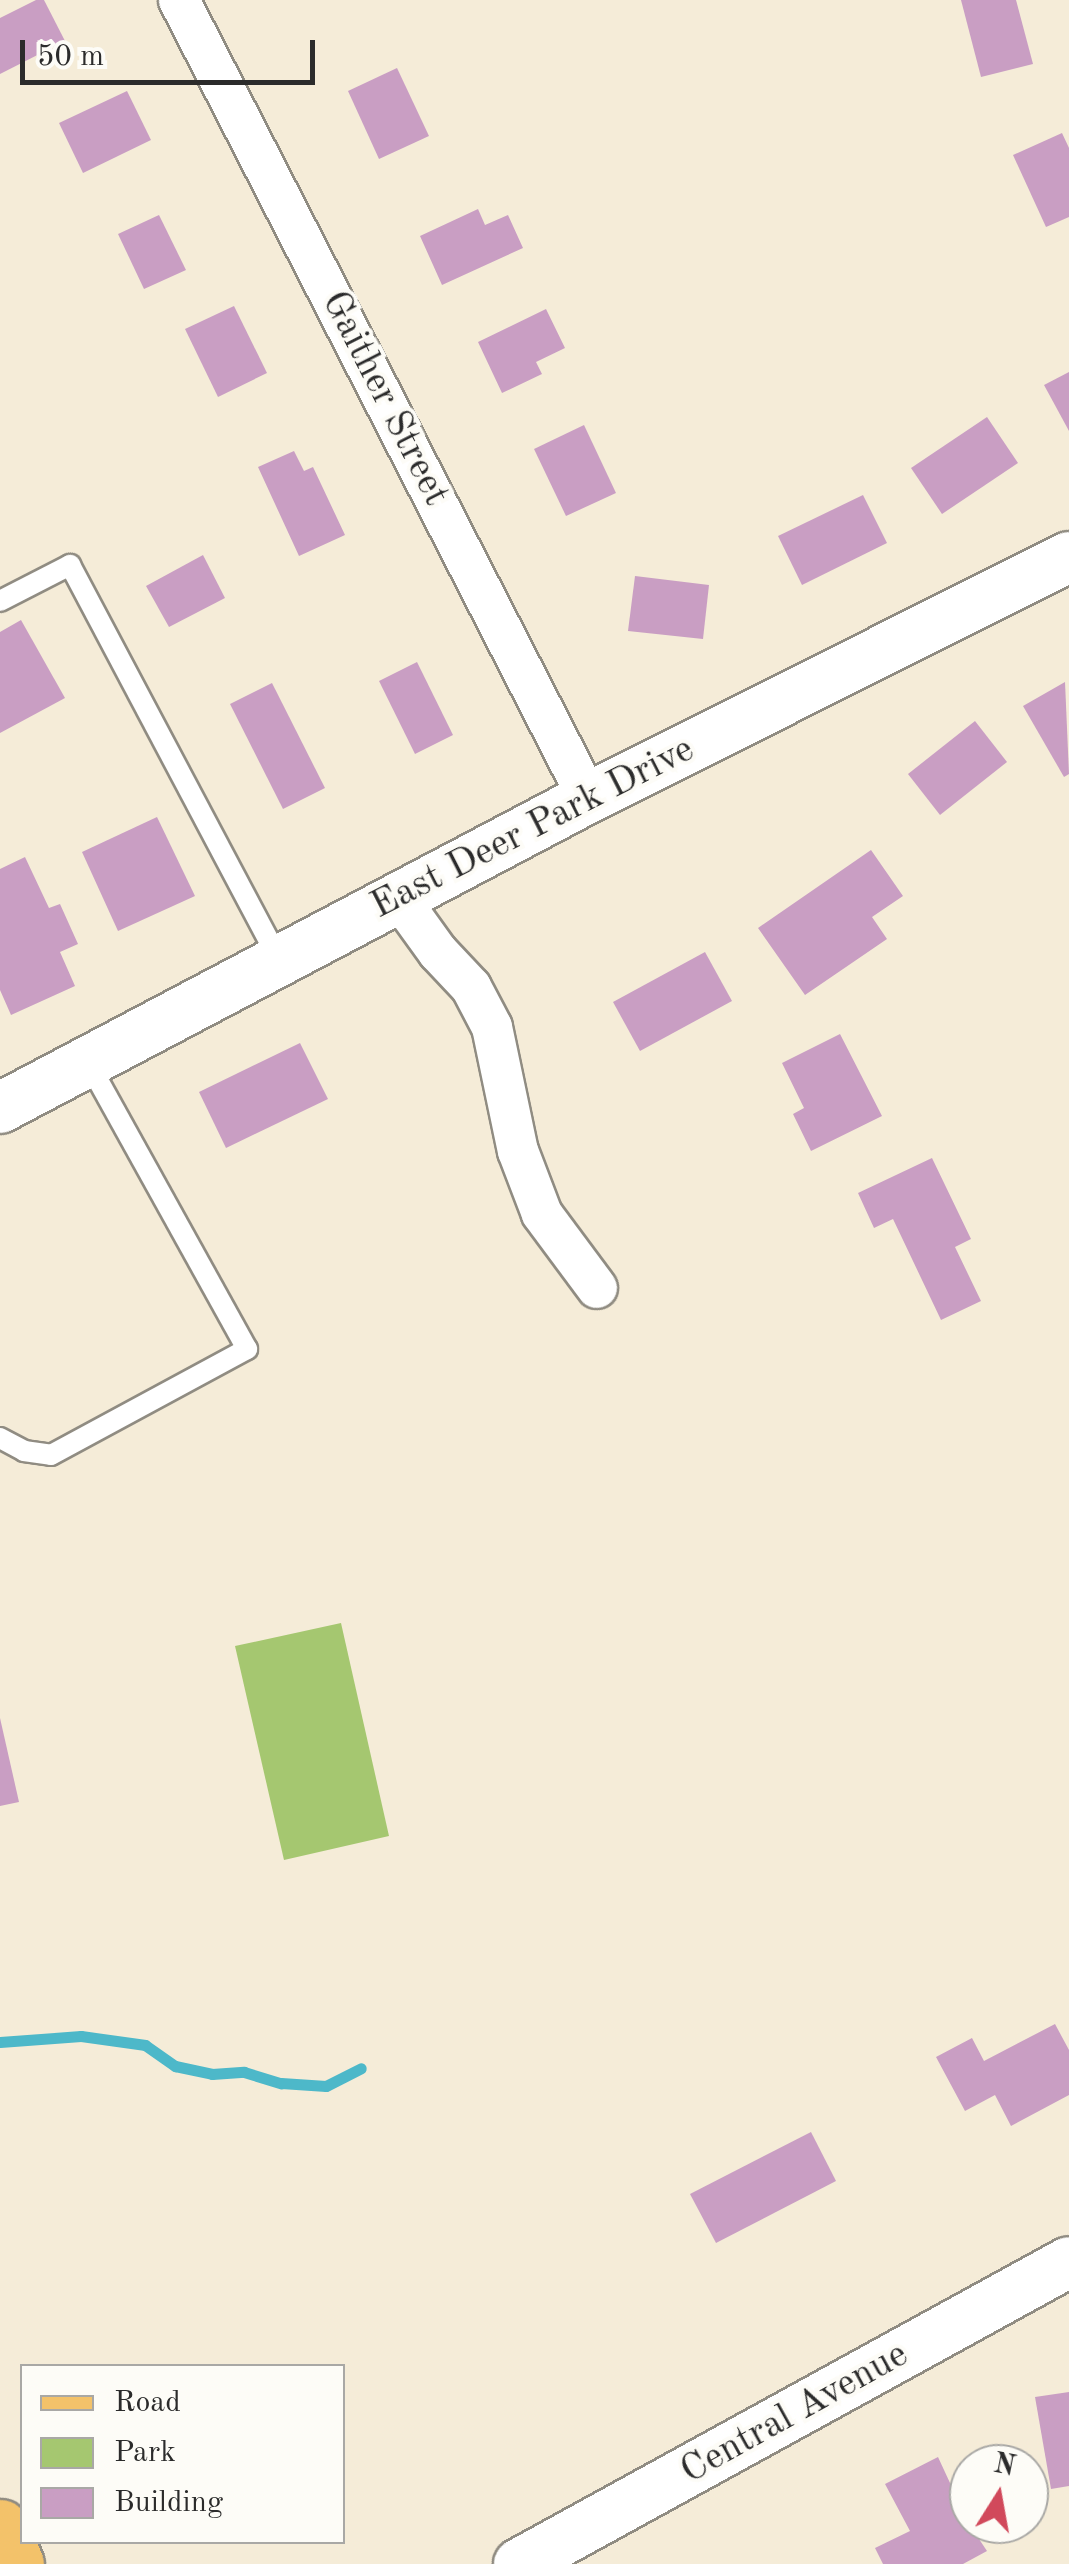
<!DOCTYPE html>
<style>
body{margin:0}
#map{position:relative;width:1069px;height:2564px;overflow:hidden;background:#f5ecd8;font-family:"Old Standard TT",serif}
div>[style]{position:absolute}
.green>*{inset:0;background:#a5c770}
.stream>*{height:11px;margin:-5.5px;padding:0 5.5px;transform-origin:5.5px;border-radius:5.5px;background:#4db8c9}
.building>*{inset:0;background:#c99ec3}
.roads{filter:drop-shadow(2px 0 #908c82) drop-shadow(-2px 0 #908c82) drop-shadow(0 2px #908c82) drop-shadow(0 -2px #908c82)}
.service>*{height:20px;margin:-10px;padding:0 10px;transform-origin:10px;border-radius:10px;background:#fff}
.minor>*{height:40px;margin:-20px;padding:0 20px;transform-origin:20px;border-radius:20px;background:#fff}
.tertiary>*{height:50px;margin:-25px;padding:0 25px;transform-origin:25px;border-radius:25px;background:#fff}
.primary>*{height:55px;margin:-27.5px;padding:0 27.5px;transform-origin:27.5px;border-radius:27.5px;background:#f3c26a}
span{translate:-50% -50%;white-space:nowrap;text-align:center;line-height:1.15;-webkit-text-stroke:8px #fdfcf7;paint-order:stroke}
.street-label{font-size:38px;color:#2b2b2b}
.legend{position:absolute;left:20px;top:2364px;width:325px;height:180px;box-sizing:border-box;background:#fdfcf7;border:2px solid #a9a8a5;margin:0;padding:12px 18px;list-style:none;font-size:30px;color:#2b2b2b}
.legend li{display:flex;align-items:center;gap:20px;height:50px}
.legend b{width:50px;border:2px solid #a9a8a5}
.north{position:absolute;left:949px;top:2444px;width:100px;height:100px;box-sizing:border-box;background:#fdfcf7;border:2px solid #a9a8a5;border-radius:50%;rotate:11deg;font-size:28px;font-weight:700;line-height:40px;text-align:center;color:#2b2b2b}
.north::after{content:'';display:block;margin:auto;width:35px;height:45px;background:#d1495b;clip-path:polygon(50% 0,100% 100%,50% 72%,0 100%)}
.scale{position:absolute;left:20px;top:40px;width:295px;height:45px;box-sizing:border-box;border:5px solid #2b2b2b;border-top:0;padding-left:12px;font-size:30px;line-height:35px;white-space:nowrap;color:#2b2b2b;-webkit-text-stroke:8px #fdfcf7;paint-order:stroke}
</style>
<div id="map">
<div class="green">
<div style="clip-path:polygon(341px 1623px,389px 1836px,284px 1860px,235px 1646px)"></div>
</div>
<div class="stream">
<div style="left:0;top:2042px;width:81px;rotate:-4.2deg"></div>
<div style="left:81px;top:2036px;width:65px;rotate:8deg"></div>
<div style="left:145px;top:2045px;width:37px;rotate:35deg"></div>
<div style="left:175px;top:2066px;width:38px;rotate:12deg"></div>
<div style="left:212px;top:2074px;width:32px;rotate:-4deg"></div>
<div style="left:244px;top:2072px;width:39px;rotate:17deg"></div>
<div style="left:281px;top:2083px;width:45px;rotate:3.8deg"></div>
<div style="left:326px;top:2086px;width:39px;rotate:-27deg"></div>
</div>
<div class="building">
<div style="clip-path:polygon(36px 0,44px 0,65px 41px,0 74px,0 18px)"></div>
<div style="clip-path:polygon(961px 0,1016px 0,1033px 64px,981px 77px)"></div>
<div style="clip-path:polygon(397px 68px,429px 136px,379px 159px,348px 91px)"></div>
<div style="clip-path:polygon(127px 91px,151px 140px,83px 173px,59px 123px)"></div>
<div style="clip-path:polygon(1062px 133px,1069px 148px,1069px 217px,1046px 227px,1013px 155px)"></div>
<div style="clip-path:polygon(478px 209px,485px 225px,508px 215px,523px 248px,442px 285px,420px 236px)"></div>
<div style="clip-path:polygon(159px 215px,186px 270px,144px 289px,118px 234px)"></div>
<div style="clip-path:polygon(234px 306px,267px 373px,218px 397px,185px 329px)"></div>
<div style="clip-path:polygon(546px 309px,565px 348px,536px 362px,542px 374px,502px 393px,478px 342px)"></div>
<div style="clip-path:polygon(1069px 372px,1069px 431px,1044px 385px)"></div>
<div style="clip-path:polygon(987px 417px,1018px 463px,942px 514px,911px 468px)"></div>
<div style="clip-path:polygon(584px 425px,616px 493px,566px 516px,534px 449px)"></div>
<div style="clip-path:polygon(294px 451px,304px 471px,313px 467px,345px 535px,299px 556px,258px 467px)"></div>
<div style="clip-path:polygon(863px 495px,887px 543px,802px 585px,778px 536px)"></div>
<div style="clip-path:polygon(203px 555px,225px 598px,169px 627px,146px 586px)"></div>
<div style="clip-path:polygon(635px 576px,709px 585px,703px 639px,628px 631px)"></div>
<div style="clip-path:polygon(21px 620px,65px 698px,0 733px,0 632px)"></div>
<div style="clip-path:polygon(417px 662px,453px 735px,415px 754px,379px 681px)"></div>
<div style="clip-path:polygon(1065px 682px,1069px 774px,1064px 777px,1023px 706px)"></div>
<div style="clip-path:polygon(272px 683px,325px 788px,283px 809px,230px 704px)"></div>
<div style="clip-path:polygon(975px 721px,1007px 762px,940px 815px,908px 774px)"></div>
<div style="clip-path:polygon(157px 817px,195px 896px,118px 931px,82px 852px)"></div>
<div style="clip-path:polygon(871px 850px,903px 896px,872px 917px,887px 939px,805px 995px,758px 928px)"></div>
<div style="clip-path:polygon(25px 857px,49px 908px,60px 904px,78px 944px,60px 952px,75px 986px,11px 1015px,0 990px,0 869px)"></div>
<div style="clip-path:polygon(705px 952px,732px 1001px,640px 1051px,613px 1002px)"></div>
<div style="clip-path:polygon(840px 1034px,882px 1116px,811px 1151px,793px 1114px,804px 1108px,782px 1063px)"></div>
<div style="clip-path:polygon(300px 1043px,328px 1099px,226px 1148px,199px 1092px)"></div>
<div style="clip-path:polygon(932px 1158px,971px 1239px,955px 1247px,981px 1301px,941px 1320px,893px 1219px,874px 1228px,858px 1193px)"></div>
<div style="clip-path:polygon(0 1718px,19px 1802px,0 1806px)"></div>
<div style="clip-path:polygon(1055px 2024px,1069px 2050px,1069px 2095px,1011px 2126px,995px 2095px,965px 2111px,936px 2057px,972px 2038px,984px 2061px)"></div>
<div style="clip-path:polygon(811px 2132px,836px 2181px,716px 2243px,690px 2194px)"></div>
<div style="clip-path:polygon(1069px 2392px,1069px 2486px,1051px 2489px,1035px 2397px)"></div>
<div style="clip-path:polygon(938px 2457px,969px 2524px,987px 2551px,963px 2564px,883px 2564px,875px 2548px,910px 2531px,885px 2484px)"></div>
</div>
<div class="roads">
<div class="service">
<div style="left:0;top:601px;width:79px;rotate:-27.2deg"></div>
<div style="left:70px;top:565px;width:448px;rotate:62.1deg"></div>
<div style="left:0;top:1438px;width:27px;rotate:28deg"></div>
<div style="left:24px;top:1451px;width:27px;rotate:8deg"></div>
<div style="left:51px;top:1455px;width:223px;rotate:-28.4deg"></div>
<div style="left:247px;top:1349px;width:328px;rotate:-119deg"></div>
</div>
<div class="minor">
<div style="left:179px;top:0;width:897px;rotate:62.86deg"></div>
<div style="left:399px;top:898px;width:67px;rotate:54.2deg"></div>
<div style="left:438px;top:952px;width:48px;rotate:46.7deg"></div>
<div style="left:471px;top:987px;width:45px;rotate:62.3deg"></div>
<div style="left:492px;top:1027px;width:127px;rotate:78.2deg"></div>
<div style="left:518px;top:1151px;width:67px;rotate:69.1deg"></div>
<div style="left:542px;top:1214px;width:92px;rotate:53.4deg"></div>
</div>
<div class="tertiary">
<div style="left:0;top:1108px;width:665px;rotate:-27.8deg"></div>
<div style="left:588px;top:798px;width:538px;rotate:-26.61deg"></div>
<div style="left:519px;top:2564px;width:627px;rotate:-28.77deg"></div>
</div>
<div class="primary">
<div style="left:0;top:2527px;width:40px;rotate:66.6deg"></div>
</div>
</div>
<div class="street-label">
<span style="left:384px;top:399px;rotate:63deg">Gaither Street</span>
<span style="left:533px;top:829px;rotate:-27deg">East Deer Park Drive</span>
<span style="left:795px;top:2414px;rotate:-29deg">Central Avenue</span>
</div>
<ul class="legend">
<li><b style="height:12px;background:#f3c26a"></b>Road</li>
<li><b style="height:28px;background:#a5c770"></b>Park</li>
<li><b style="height:28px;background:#c99ec3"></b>Building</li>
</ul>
<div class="north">N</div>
<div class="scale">50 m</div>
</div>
